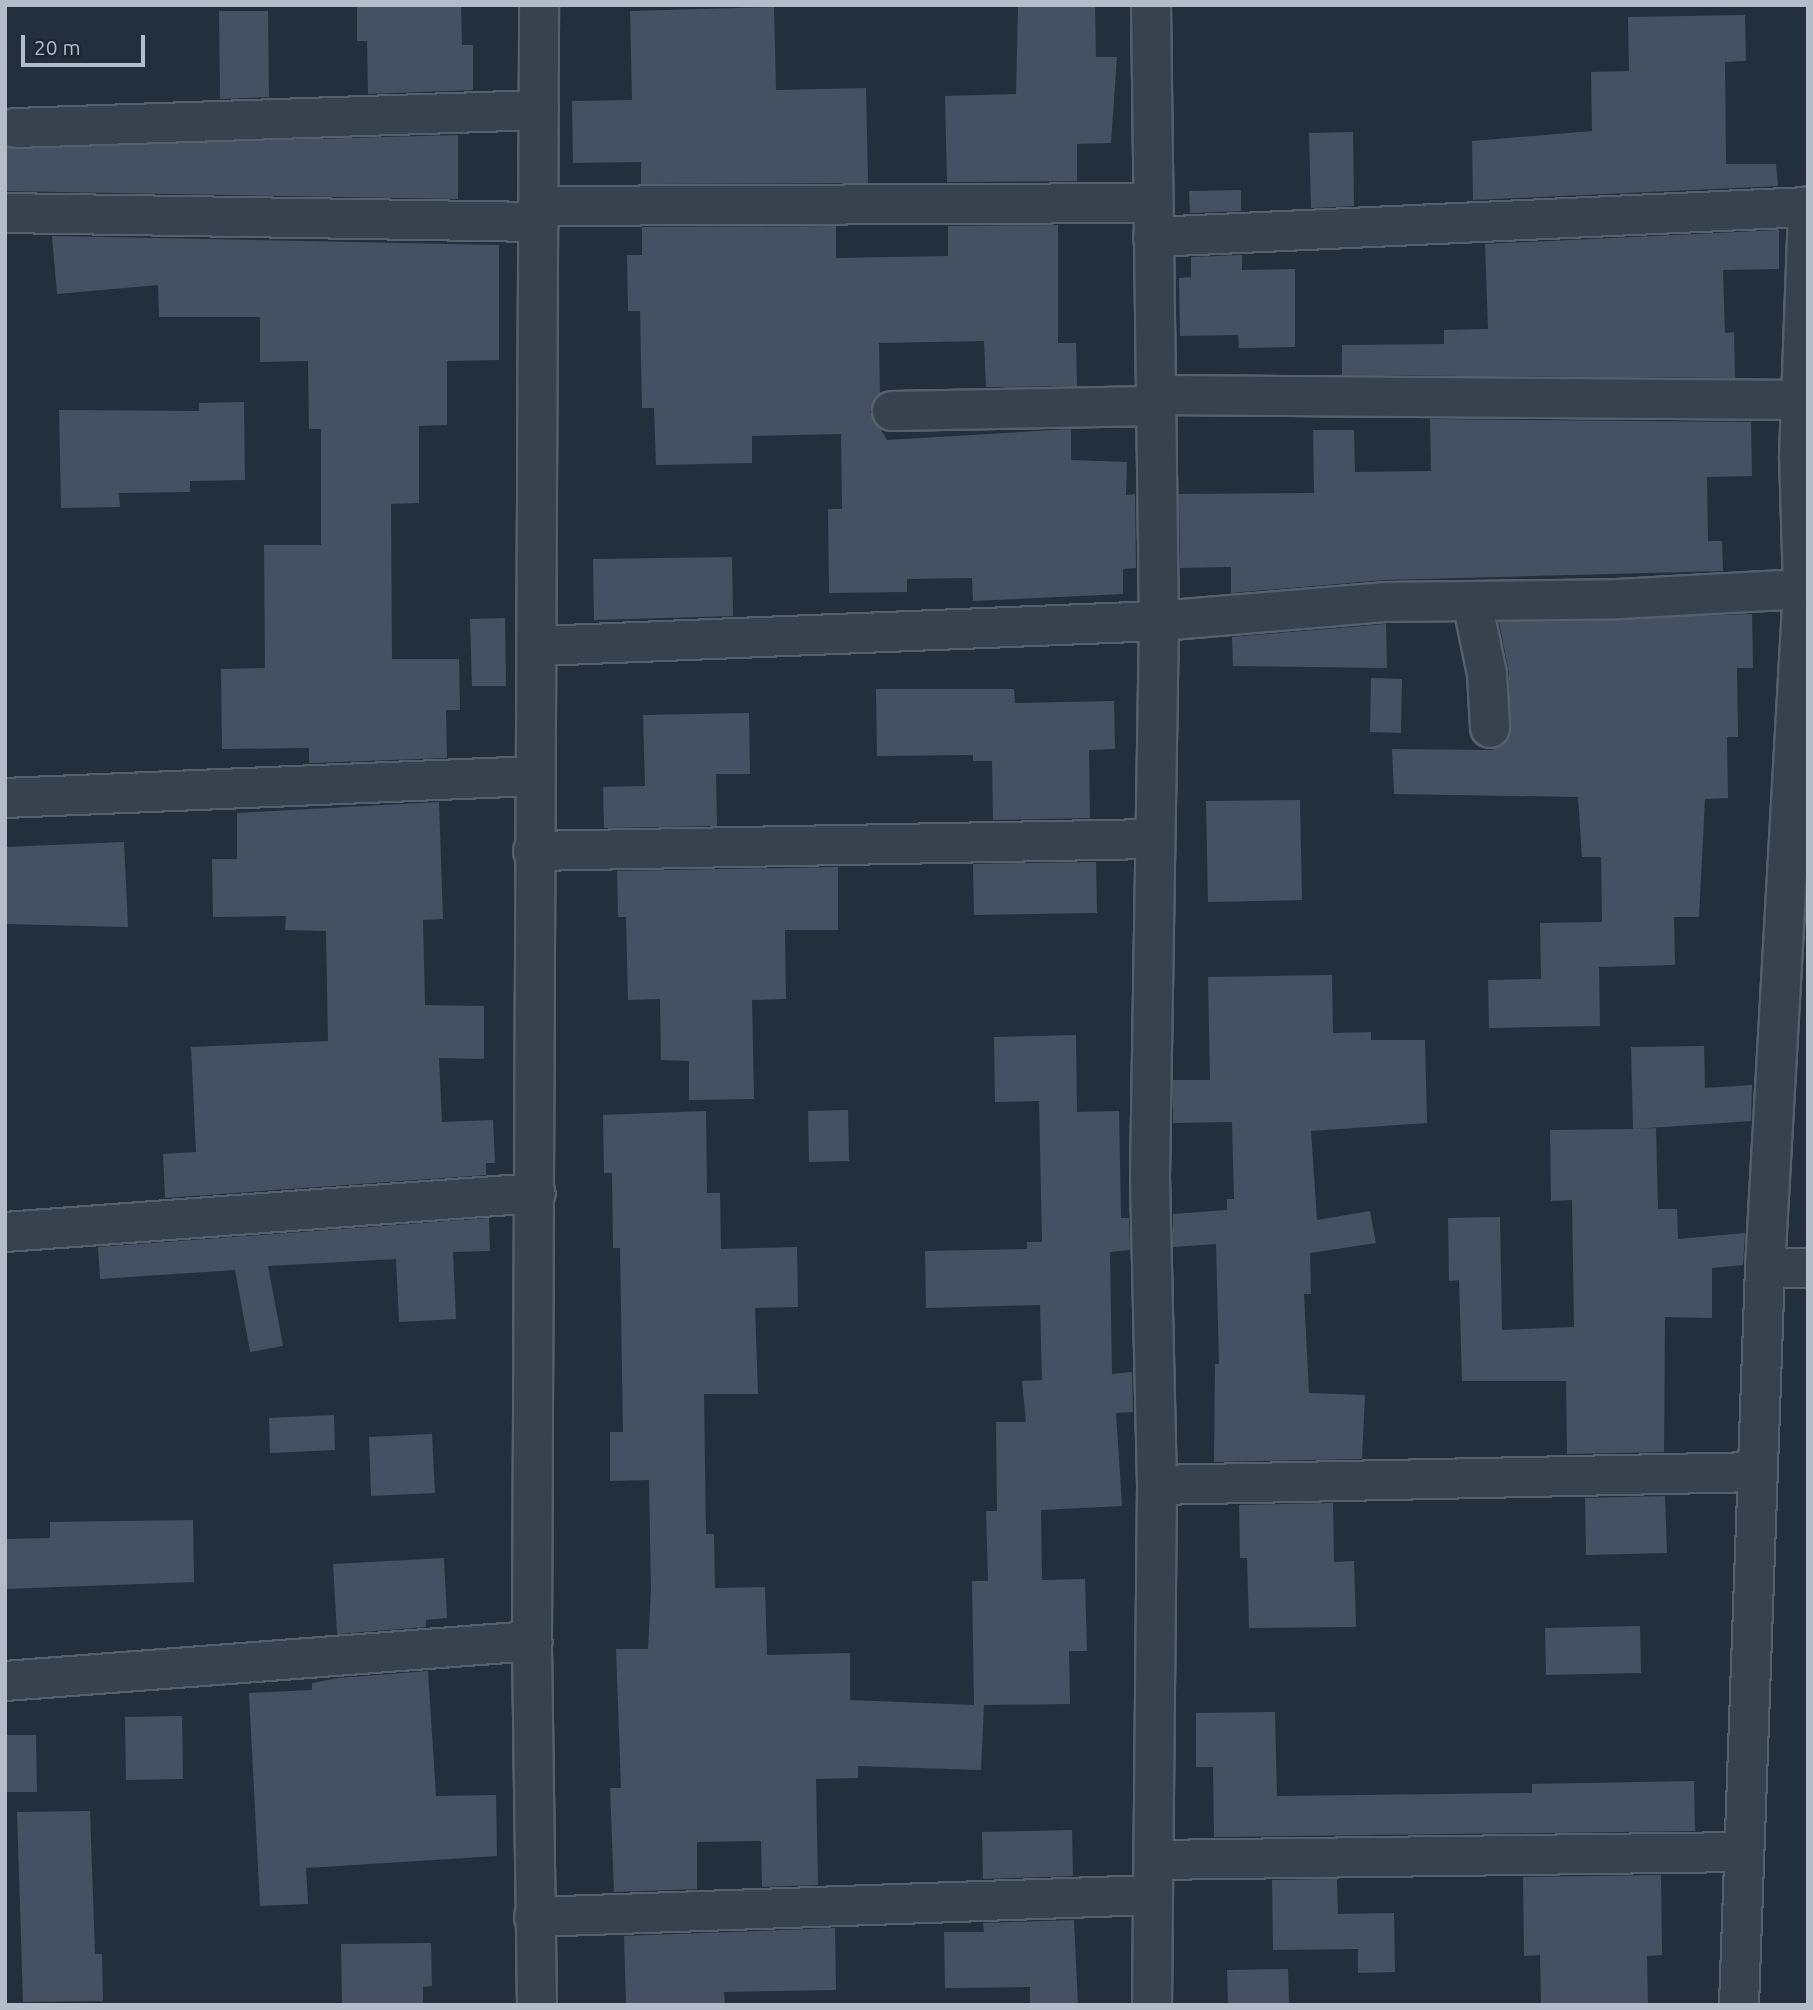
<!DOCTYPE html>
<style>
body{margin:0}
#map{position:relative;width:1813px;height:2010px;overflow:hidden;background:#242f3e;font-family:Ubuntu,sans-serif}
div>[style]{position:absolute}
.building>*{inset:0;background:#455162}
.roads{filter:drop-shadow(2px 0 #565f6c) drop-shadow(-2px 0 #565f6c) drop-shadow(0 2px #565f6c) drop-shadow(0 -2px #565f6c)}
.minor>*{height:38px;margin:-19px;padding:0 19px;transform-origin:19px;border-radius:19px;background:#38414e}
span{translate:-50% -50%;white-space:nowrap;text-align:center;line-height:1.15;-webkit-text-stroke:5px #1d2633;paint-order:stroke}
.frame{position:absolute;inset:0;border:7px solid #b4bcc9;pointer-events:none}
.scale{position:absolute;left:21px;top:35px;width:124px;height:32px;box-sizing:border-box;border:4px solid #b4bcc9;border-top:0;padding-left:9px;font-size:21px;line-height:24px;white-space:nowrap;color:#b4bcc9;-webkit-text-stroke:5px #1d2633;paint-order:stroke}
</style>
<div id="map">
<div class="building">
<div style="clip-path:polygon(357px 5px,461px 5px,462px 45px,473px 45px,473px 90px,368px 94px,367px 41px,357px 41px)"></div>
<div style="clip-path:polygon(1018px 5px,1095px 5px,1096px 57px,1117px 57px,1111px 143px,1077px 144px,1077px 181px,947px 182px,945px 96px,1016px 94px)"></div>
<div style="clip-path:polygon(774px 7px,776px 90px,866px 88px,868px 183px,641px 184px,641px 162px,573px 163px,572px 101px,632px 100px,630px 11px)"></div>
<div style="clip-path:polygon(219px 11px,268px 11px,269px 97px,220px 99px)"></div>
<div style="clip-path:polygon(1745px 15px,1746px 61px,1725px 62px,1726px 164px,1776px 164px,1778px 186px,1473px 200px,1472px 141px,1592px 131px,1591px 72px,1629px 71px,1628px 17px)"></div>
<div style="clip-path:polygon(1353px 132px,1354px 206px,1311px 208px,1309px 133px)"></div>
<div style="clip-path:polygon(458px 135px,458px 199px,5px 191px,5px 147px)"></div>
<div style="clip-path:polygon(1241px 190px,1241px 211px,1190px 213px,1189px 191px)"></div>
<div style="clip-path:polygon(1058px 225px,1058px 343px,1076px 343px,1077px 386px,986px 387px,984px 341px,879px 343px,880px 393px,870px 412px,887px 440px,1071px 429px,1071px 460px,1127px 462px,1126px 495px,1135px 494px,1136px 568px,1123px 569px,1123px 594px,973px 601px,972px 578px,907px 579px,907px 592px,829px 593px,828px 509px,842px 509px,841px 434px,752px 436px,752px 463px,656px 465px,654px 408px,642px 408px,640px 311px,628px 311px,627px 255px,642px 255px,642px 227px,836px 226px,836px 258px,948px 256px,948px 226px)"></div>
<div style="clip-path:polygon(1779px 230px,1779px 269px,1723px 270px,1725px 333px,1734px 332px,1735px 378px,1342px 375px,1342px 345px,1444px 344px,1444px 330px,1488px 329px,1485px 244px)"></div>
<div style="clip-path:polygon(52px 236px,499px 245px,499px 360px,447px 361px,447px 425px,419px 426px,419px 503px,391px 504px,392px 659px,459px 659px,460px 710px,446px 710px,447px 758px,309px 763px,309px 748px,222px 749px,221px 669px,265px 668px,264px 545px,321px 545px,321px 429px,309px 429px,308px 361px,260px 362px,260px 317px,159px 317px,158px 285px,57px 294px)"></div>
<div style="clip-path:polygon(1242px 255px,1242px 270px,1295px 269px,1295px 347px,1239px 348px,1238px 335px,1180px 336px,1179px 278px,1191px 277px,1191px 257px)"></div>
<div style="clip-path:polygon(244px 402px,245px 480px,190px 481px,190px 492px,119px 493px,120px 507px,61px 508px,59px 410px,199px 411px,199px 403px)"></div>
<div style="clip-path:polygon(1430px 419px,1751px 422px,1752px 476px,1707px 477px,1708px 541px,1722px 541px,1723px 571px,1384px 580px,1231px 593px,1231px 567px,1180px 568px,1179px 494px,1314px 493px,1313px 430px,1354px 430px,1355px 472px,1431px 471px)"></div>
<div style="clip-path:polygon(732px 557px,733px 616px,594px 620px,593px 559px)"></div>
<div style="clip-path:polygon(1752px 614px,1753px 668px,1737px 668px,1738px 737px,1727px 737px,1728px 798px,1705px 799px,1699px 917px,1674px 917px,1675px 965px,1599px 967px,1600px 1026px,1489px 1028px,1488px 980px,1541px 979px,1540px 923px,1602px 922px,1601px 857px,1582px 857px,1578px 797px,1394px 794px,1392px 749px,1492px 750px,1509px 738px,1509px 673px,1499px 622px)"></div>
<div style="clip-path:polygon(505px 618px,506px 686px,472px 686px,470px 619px)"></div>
<div style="clip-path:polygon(1386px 624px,1387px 668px,1233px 666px,1232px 637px)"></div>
<div style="clip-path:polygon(1371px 678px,1402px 679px,1401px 733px,1370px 732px)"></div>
<div style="clip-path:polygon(876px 689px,1014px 689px,1015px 703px,1114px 701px,1115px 749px,1089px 750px,1090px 818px,993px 820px,992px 761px,973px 761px,973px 755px,877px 756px)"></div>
<div style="clip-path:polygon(749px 713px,750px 774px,716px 774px,717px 826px,604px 828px,603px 787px,645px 786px,643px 715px)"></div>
<div style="clip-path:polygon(1300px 800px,1302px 900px,1208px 902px,1206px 801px)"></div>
<div style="clip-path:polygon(439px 802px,443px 919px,423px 920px,425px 1005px,484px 1006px,484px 1059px,439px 1058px,442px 1122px,493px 1120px,495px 1163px,486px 1163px,486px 1175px,165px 1198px,163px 1154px,196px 1152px,191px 1047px,328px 1041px,326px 931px,285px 930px,286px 916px,213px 917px,212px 859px,237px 859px,237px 813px)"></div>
<div style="clip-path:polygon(124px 842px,128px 927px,5px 924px,5px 847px)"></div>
<div style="clip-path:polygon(1096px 862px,1097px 913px,974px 915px,973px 864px)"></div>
<div style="clip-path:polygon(838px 867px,838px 930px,785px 930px,786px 999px,752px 1000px,754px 1099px,689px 1100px,689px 1061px,661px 1060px,660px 999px,628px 1000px,626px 917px,618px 917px,617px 871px)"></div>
<div style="clip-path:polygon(1332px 975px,1333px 1033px,1371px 1032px,1371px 1040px,1425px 1040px,1427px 1123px,1311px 1131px,1317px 1220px,1370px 1211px,1376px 1243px,1310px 1253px,1311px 1294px,1304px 1294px,1309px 1393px,1365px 1395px,1362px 1459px,1214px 1462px,1215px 1364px,1219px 1364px,1216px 1244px,1173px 1247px,1173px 1214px,1227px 1210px,1227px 1199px,1234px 1199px,1232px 1122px,1173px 1123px,1173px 1080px,1210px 1080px,1208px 977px)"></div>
<div style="clip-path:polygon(1076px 1035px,1077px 1112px,1119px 1111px,1121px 1218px,1129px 1218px,1130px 1250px,1110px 1252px,1112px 1374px,1132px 1372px,1133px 1412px,1116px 1413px,1122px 1506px,1041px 1510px,1042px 1580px,1085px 1579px,1087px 1651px,1069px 1651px,1070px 1704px,984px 1705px,981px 1770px,858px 1766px,858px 1778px,816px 1779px,818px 1885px,762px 1887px,761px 1841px,697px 1842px,697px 1889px,614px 1892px,610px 1788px,621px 1788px,616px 1649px,648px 1649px,651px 1589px,649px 1480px,610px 1481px,610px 1432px,623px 1432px,620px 1248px,613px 1248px,612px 1173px,604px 1173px,603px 1115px,706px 1111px,707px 1193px,720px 1193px,721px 1249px,797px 1247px,798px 1307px,755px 1308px,758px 1394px,704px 1394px,706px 1534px,714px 1534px,715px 1588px,765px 1587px,767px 1655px,850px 1653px,850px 1700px,974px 1705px,972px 1581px,988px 1581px,986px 1511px,997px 1511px,996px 1422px,1026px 1422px,1022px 1381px,1042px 1380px,1040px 1305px,926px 1308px,925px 1251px,1027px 1249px,1027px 1242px,1042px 1242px,1039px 1101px,995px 1102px,994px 1037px)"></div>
<div style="clip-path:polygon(1704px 1046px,1705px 1088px,1752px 1085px,1751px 1121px,1634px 1129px,1656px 1128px,1658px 1209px,1677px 1209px,1678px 1239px,1745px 1233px,1743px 1265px,1712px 1268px,1712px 1318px,1665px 1317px,1664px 1452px,1567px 1454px,1566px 1381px,1462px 1381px,1459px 1280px,1449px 1281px,1448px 1218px,1500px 1217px,1502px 1330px,1574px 1327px,1572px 1200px,1551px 1201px,1550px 1130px,1633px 1129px,1631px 1047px)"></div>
<div style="clip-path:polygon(848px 1110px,849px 1161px,809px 1162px,808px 1111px)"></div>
<div style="clip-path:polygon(489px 1218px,490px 1251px,453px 1252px,456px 1319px,399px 1322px,396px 1259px,268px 1266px,283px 1346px,250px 1352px,235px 1270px,100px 1279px,98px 1247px)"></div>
<div style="clip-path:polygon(334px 1415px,335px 1450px,270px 1453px,269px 1418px)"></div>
<div style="clip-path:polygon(432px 1434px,435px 1493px,371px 1496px,369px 1437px)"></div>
<div style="clip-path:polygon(1665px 1496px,1667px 1553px,1586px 1555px,1585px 1498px)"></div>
<div style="clip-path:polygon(1333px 1503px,1334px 1562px,1354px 1561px,1356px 1627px,1249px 1628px,1247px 1558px,1240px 1558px,1239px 1505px)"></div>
<div style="clip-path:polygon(193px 1520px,194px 1582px,5px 1589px,5px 1539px,50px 1538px,50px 1522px)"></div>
<div style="clip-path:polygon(444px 1558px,447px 1618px,426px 1620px,426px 1627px,337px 1634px,333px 1564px)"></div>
<div style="clip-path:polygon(1640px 1626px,1641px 1673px,1546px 1675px,1545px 1628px)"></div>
<div style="clip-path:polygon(428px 1671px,436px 1796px,496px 1795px,497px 1856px,306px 1868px,308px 1904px,260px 1906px,249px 1693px,312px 1690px,312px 1683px,339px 1678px)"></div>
<div style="clip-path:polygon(1275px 1712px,1277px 1796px,1532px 1793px,1532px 1784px,1694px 1781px,1695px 1831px,1214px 1837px,1213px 1767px,1196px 1767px,1196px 1713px)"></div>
<div style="clip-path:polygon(182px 1716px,183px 1779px,126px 1780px,125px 1717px)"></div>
<div style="clip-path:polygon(5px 1735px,36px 1735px,37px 1792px,5px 1792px)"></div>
<div style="clip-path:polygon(90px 1811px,95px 1954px,102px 1954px,103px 2001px,23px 2002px,17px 1812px)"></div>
<div style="clip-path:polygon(1072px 1830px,1073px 1876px,983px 1879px,982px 1832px)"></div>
<div style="clip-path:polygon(1661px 1875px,1662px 1955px,1647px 1956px,1648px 2005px,1541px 2005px,1540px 1955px,1524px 1956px,1523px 1877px)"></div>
<div style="clip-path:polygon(1337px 1879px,1338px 1914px,1394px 1913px,1395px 1972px,1358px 1973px,1358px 1949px,1273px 1950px,1272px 1880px)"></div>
<div style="clip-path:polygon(1074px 1920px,1078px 2005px,1030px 2005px,1030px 1987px,945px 1988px,944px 1932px,984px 1932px,983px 1923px)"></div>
<div style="clip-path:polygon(835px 1928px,836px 1990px,724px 1992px,725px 2005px,626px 2005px,624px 1936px)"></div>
<div style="clip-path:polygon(431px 1943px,432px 1986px,423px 1987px,423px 2005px,342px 2005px,341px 1944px)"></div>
<div style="clip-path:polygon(1288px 1969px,1289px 2005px,1228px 2005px,1227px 1970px)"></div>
</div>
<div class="roads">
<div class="minor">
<div style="left:1151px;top:5px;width:616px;rotate:89.26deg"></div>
<div style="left:1159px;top:621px;width:556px;rotate:90.93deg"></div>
<div style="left:1150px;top:1177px;width:308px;rotate:88.7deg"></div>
<div style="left:1157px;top:1485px;width:520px;rotate:90.55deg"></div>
<div style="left:16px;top:128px;width:523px;rotate:-1.97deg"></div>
<div style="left:540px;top:206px;width:613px;rotate:-0.28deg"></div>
<div style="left:5px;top:213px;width:534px;rotate:0.97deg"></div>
<div style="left:1153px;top:237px;width:656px;rotate:-2.62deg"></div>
<div style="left:1154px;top:395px;width:647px;rotate:0.44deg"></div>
<div style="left:892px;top:411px;width:262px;rotate:-1.1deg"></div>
<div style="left:1472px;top:601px;width:75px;rotate:78.4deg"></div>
<div style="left:1487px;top:674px;width:54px;rotate:86.8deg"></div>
<div style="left:539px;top:646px;width:621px;rotate:-2.31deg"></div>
<div style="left:1159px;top:621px;width:226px;rotate:-4.8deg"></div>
<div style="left:1384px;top:602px;width:234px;rotate:-0.7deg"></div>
<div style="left:1618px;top:599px;width:185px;rotate:-3.1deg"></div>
<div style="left:5px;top:798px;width:529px;rotate:-2.38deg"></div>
<div style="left:533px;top:851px;width:622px;rotate:-1.11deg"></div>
<div style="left:5px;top:1232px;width:532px;rotate:-4.2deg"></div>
<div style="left:1765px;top:1268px;width:43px"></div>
<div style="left:1157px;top:1485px;width:601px;rotate:-1.24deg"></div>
<div style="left:5px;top:1681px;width:529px;rotate:-4.34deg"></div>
<div style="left:1154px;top:1860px;width:588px;rotate:-0.78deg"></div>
<div style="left:534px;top:1917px;width:618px;rotate:-2.04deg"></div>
<div style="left:537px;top:2005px;width:364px;rotate:-90.8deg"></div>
<div style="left:532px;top:1641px;width:1636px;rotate:-89.75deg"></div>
<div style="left:1739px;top:2005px;width:737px;rotate:-87.98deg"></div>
<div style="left:1765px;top:1268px;width:680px;rotate:-86.8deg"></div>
<div style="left:1803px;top:589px;width:133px;rotate:-91.7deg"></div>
<div style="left:1799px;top:456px;width:250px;rotate:-87.9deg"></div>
</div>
</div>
<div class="frame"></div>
<div class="scale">20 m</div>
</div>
